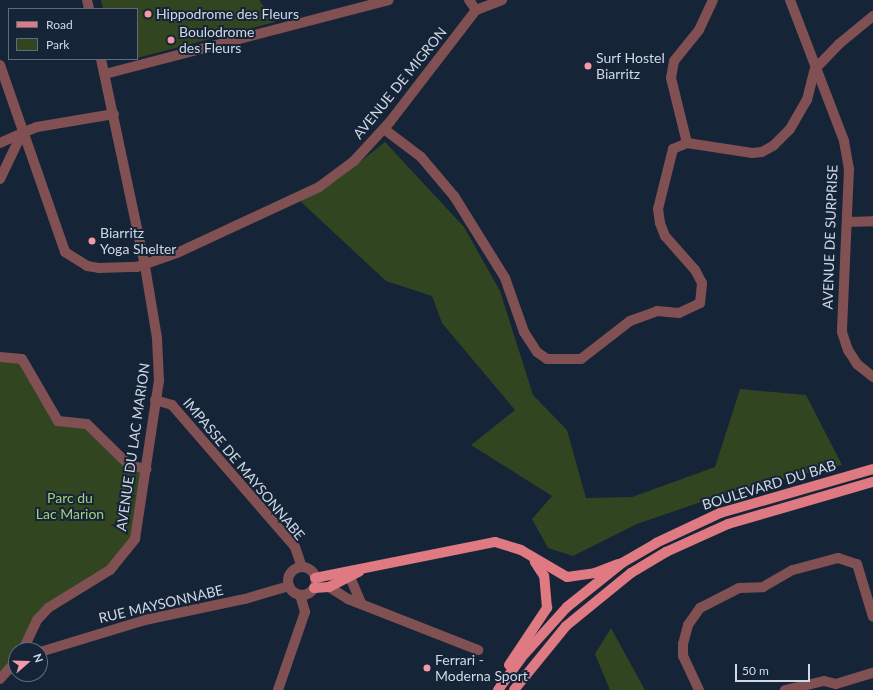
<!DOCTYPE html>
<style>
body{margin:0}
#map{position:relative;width:873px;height:690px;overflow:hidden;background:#162437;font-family:Lato,sans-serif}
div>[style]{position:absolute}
.green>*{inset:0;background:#314520}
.minor>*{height:10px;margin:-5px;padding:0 5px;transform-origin:5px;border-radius:5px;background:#815053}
.minor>.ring{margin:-5px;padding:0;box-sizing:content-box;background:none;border:10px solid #815053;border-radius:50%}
.major>*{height:10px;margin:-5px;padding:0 5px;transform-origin:5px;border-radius:5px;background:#df7a83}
.dots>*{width:11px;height:11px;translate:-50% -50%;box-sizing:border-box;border:2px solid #162437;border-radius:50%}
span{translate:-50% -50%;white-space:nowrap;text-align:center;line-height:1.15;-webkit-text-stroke:4px #162437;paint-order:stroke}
.poi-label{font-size:14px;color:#d0d9e5}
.left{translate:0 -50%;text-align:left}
.street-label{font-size:14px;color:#d0d9e5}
.park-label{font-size:14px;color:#a3d07f}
.legend{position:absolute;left:8px;top:8px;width:130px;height:52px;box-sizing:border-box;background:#162437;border:1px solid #606c7d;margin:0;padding:5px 7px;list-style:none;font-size:12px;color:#d0d9e5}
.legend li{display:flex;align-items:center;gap:8px;height:20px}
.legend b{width:20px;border:1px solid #606c7d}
.north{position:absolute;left:8px;top:642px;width:40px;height:40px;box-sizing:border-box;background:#162437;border:1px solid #606c7d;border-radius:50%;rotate:70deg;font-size:11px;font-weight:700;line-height:16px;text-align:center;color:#d0d9e5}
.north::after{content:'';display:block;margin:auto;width:14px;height:18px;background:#f39aa9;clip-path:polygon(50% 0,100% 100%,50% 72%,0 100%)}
.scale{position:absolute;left:735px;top:664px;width:75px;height:18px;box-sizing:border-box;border:2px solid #d0d9e5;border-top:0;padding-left:5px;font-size:12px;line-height:14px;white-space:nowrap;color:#d0d9e5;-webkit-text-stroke:3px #162437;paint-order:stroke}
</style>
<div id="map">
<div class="green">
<div style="clip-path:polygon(101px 0,259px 0,275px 22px,137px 58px,137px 9px,103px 9px)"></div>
<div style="clip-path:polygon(385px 142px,464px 227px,500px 291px,533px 395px,567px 430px,586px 498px,632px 497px,715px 467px,740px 389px,806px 395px,842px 465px,730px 492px,637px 524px,573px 556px,548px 548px,532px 519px,552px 496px,471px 445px,515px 410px,442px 323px,432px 296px,386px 281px,300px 201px,337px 180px)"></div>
<div style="clip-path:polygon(0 357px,22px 359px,58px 421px,76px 421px,129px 465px,147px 469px,139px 527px,120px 560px,48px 608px,23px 650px,16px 650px,16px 661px,0 679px)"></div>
<div style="clip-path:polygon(611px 628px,645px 690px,610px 690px,595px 654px)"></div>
</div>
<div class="minor">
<div style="left:87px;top:0;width:9px;rotate:77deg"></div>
<div style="left:469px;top:0;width:12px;rotate:55deg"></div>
<div style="left:790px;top:0;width:151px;rotate:69deg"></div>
<div style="left:844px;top:141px;width:28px;rotate:80deg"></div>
<div style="left:849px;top:169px;width:163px;rotate:92.5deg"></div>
<div style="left:842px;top:332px;width:19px;rotate:72deg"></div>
<div style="left:848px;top:350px;width:17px;rotate:57deg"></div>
<div style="left:857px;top:364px;width:21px;rotate:39deg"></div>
<div style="left:0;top:65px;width:198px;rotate:70.8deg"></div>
<div style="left:65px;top:252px;width:26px;rotate:32deg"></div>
<div style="left:87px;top:266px;width:12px;rotate:9deg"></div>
<div style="left:99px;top:268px;width:38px;rotate:-2deg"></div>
<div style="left:137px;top:267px;width:42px;rotate:-19.3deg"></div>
<div style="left:177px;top:253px;width:157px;rotate:-24.9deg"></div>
<div style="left:319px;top:187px;width:44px;rotate:-36.6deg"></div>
<div style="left:354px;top:161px;width:52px;rotate:-47.4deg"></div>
<div style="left:389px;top:123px;width:143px;rotate:-52.4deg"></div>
<div style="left:476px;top:10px;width:28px;rotate:-21deg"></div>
<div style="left:105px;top:74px;width:293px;rotate:-14.6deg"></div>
<div style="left:384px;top:129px;width:46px;rotate:37.1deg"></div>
<div style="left:421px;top:157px;width:51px;rotate:49.8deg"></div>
<div style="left:454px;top:196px;width:97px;rotate:58.1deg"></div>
<div style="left:505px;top:278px;width:57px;rotate:70.6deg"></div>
<div style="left:524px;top:332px;width:24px;rotate:57deg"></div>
<div style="left:537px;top:352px;width:12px;rotate:35deg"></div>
<div style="left:547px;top:359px;width:34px"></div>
<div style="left:581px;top:359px;width:62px;rotate:-37.8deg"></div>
<div style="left:630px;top:321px;width:29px;rotate:-20deg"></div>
<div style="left:657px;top:311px;width:22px;rotate:5deg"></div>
<div style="left:679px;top:313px;width:23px;rotate:-25deg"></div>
<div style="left:700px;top:303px;width:20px;rotate:-84deg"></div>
<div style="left:702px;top:283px;width:15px;rotate:-118deg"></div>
<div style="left:695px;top:270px;width:45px;rotate:-131.4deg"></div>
<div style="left:665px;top:236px;width:14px;rotate:-111deg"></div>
<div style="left:660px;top:223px;width:14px;rotate:-98deg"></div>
<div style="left:658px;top:209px;width:62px;rotate:-76deg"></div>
<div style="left:673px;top:149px;width:15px;rotate:-23deg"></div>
<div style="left:687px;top:143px;width:66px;rotate:8.7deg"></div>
<div style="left:752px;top:153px;width:10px;rotate:-6deg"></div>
<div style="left:762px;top:152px;width:13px;rotate:-29deg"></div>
<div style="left:773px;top:146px;width:24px;rotate:-45deg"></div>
<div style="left:790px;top:129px;width:34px;rotate:-60deg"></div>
<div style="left:807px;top:100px;width:32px;rotate:-76deg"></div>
<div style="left:815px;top:69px;width:35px;rotate:-46deg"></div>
<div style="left:839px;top:44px;width:44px;rotate:-39.5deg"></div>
<div style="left:0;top:143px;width:24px;rotate:-24deg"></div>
<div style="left:687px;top:143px;width:67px;rotate:-103.8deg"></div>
<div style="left:671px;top:78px;width:17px;rotate:-80deg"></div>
<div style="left:674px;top:61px;width:40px;rotate:-51deg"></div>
<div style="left:699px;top:30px;width:33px;rotate:-65deg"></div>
<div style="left:0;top:179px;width:51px;rotate:-64.4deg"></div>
<div style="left:22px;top:133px;width:16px;rotate:-22deg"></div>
<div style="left:37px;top:127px;width:78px;rotate:-9.6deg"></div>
<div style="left:848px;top:222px;width:25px;rotate:-2deg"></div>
<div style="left:0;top:357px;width:22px;rotate:5deg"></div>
<div style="left:22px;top:359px;width:72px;rotate:59.9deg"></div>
<div style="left:58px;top:421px;width:29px;rotate:6deg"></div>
<div style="left:87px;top:424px;width:59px;rotate:44.3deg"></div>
<div style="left:129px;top:465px;width:18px;rotate:13deg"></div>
<div style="left:155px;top:400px;width:18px;rotate:16deg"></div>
<div style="left:172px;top:405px;width:188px;rotate:49.1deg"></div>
<div style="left:295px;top:547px;width:21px;rotate:71deg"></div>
<div class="ring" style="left:288px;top:567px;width:18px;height:18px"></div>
<div style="left:341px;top:573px;width:10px;rotate:24deg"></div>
<div style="left:350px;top:577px;width:28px;rotate:67deg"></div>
<div style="left:329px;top:587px;width:22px;rotate:32deg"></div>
<div style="left:348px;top:599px;width:140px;rotate:21.4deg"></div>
<div style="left:23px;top:650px;width:33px;rotate:-65deg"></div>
<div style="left:37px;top:620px;width:16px;rotate:-47deg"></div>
<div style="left:48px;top:608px;width:73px;rotate:-31.5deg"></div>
<div style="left:110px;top:570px;width:40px;rotate:-51deg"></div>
<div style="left:135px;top:539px;width:160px;rotate:-81.4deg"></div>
<div style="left:159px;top:381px;width:43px;rotate:-92.7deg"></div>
<div style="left:157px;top:338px;width:73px;rotate:-99.5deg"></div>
<div style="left:145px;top:266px;width:212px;rotate:-102deg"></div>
<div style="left:40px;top:652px;width:110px;rotate:-16.9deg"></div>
<div style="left:145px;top:620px;width:102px;rotate:-11.9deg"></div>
<div style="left:245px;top:599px;width:46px;rotate:-16.5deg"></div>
<div style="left:0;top:679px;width:24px;rotate:-48deg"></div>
<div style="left:278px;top:690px;width:83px;rotate:-70.9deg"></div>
<div style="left:305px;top:612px;width:18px;rotate:-106deg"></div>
<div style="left:699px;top:690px;width:38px;rotate:-115deg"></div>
<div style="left:683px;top:656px;width:12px;rotate:-90deg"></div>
<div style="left:683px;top:644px;width:20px;rotate:-75deg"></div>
<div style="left:688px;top:625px;width:21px;rotate:-55deg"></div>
<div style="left:700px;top:608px;width:44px;rotate:-27.1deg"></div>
<div style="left:739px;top:588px;width:24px;rotate:-2deg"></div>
<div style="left:763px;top:587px;width:34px;rotate:-30deg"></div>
<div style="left:793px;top:570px;width:47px;rotate:-14.9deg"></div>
<div style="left:838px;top:558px;width:20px;rotate:18deg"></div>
<div style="left:857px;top:564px;width:55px;rotate:73.2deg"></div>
<div style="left:785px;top:690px;width:40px;rotate:-13deg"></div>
<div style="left:824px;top:681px;width:12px;rotate:14deg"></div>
<div style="left:836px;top:684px;width:39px;rotate:-17deg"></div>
</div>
<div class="major">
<div style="left:315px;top:578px;width:184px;rotate:-11.3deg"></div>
<div style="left:495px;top:542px;width:27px;rotate:17deg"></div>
<div style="left:521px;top:550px;width:53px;rotate:30.4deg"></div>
<div style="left:567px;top:577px;width:28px;rotate:-8deg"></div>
<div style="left:595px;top:573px;width:25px;rotate:-21deg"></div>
<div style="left:314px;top:588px;width:15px;rotate:-4deg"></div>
<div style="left:329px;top:587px;width:34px;rotate:-27deg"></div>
<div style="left:509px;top:665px;width:69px;rotate:-56.3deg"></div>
<div style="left:547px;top:608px;width:32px;rotate:-95deg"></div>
<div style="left:544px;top:576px;width:17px;rotate:-123deg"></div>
<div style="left:498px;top:690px;width:39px;rotate:-54deg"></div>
<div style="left:521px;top:658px;width:69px;rotate:-48deg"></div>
<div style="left:567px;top:607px;width:70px;rotate:-38.7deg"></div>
<div style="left:622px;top:563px;width:39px;rotate:-30deg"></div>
<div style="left:656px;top:543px;width:71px;rotate:-25.1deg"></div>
<div style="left:720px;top:513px;width:159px;rotate:-16deg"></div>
<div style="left:514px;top:690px;width:82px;rotate:-50.9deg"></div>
<div style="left:566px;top:626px;width:84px;rotate:-39.2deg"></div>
<div style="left:631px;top:573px;width:41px;rotate:-31deg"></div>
<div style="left:666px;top:552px;width:68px;rotate:-24.3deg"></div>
<div style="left:728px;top:524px;width:151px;rotate:-16.2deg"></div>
</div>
<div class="dots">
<div style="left:148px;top:14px;background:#f39aa9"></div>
<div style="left:171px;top:40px;background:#f39aa9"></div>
<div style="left:588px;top:66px;background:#f39aa9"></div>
<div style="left:92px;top:241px;background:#f39aa9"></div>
<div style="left:427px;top:668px;background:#f39aa9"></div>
</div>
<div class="poi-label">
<span class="left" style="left:156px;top:14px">Hippodrome des Fleurs</span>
<span class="left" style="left:179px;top:40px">Boulodrome<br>des Fleurs</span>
<span class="left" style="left:596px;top:66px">Surf Hostel<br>Biarritz</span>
<span class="left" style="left:100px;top:241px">Biarritz<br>Yoga Shelter</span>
<span class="left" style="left:435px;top:668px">Ferrari -<br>Moderna Sport</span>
</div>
<div class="street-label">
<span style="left:400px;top:83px;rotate:-51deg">AVENUE DE MIGRON</span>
<span style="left:830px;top:237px;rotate:-88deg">AVENUE DE SURPRISE</span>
<span style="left:133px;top:447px;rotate:-82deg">AVENUE DU LAC MARION</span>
<span style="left:244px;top:469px;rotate:50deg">IMPASSE DE MAYSONNABE</span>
<span style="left:769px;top:485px;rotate:-17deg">BOULEVARD DU BAB</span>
<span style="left:161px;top:604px;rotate:-13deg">RUE MAYSONNABE</span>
</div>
<div class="park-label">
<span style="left:70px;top:506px">Parc du<br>Lac Marion</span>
</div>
<ul class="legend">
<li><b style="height:5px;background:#df7a83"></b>Road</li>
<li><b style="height:11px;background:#314520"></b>Park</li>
</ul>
<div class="north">N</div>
<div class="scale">50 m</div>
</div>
